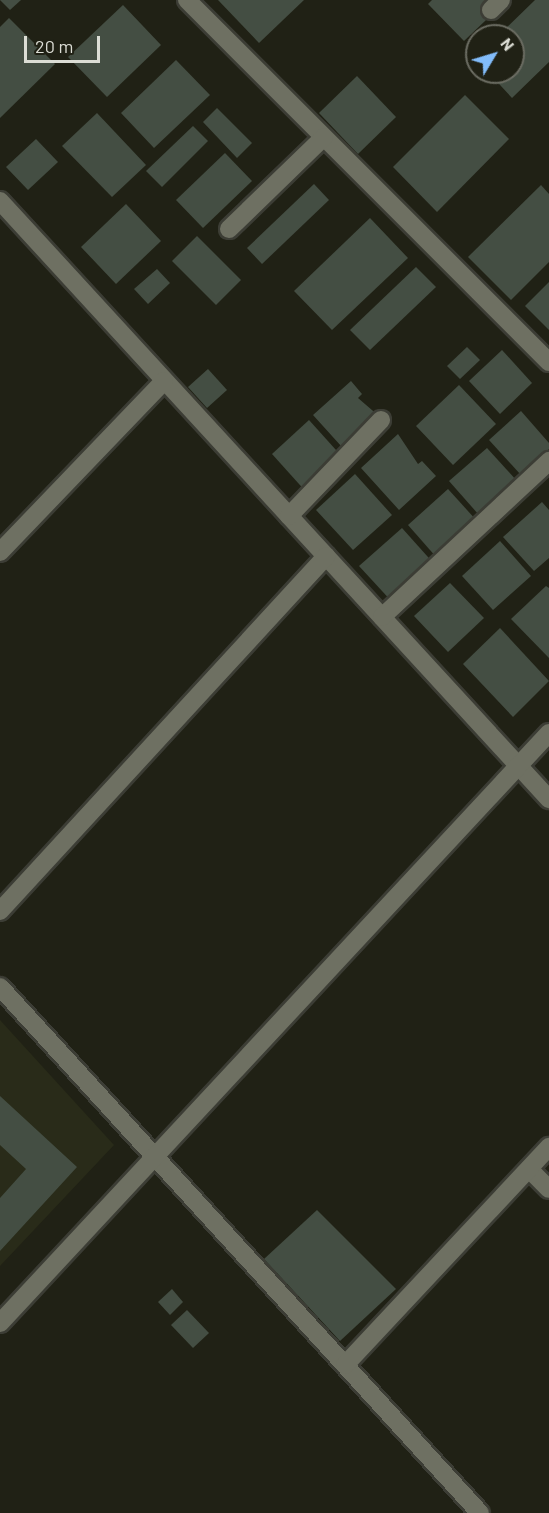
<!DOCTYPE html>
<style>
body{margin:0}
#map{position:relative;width:549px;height:1513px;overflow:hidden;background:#202115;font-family:Barlow,sans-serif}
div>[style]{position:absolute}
.built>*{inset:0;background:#292b19}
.building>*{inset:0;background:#444e43}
.roads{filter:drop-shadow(2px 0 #3c3d35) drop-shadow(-2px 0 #3c3d35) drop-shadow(0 2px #3c3d35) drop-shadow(0 -2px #3c3d35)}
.minor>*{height:18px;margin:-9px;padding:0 9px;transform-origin:9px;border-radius:9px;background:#6e7062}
span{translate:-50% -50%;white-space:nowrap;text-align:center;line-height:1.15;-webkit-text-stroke:4.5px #202115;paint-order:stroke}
.north{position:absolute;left:465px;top:24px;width:60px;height:60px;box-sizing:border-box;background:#202115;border:2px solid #6b6c62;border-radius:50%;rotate:52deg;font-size:16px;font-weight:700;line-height:24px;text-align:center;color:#dcddd5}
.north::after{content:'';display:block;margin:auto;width:21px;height:27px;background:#82bcfa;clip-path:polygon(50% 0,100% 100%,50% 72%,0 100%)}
.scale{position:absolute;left:24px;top:36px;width:76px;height:27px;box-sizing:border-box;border:3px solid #dcddd5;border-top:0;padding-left:8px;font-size:18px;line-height:21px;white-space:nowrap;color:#dcddd5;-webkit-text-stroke:4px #202115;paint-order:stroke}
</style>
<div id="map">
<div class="built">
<div style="clip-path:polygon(0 1020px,114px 1145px,0 1266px)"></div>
</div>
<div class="building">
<div style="clip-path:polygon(0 0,21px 0,10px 10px)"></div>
<div style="clip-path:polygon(218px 0,304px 0,259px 43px)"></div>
<div style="clip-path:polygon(432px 0,507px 0,464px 41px,428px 4px)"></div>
<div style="clip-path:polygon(535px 0,549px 0,549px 62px,512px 98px,488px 72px,513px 72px,513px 36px,498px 36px)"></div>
<div style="clip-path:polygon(123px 5px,161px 45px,107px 97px,68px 57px)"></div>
<div style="clip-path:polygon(9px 18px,55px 64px,0 118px,0 27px)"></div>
<div style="clip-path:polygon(176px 60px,210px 95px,154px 148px,121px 113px)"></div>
<div style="clip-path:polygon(357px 76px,396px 117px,358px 154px,319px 113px)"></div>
<div style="clip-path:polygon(465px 95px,509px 139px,437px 212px,393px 167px)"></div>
<div style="clip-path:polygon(217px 108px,252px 143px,237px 158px,203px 122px)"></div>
<div style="clip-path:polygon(97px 113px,146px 165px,112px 197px,62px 146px)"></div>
<div style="clip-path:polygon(193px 126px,208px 141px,162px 187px,146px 171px)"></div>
<div style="clip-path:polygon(36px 139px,58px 162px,28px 190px,6px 167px)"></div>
<div style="clip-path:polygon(225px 153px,252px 181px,203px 228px,176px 200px)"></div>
<div style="clip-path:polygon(314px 184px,329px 200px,262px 264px,247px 248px)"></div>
<div style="clip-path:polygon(541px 185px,549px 194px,549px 262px,511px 300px,468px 257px)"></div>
<div style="clip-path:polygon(126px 204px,161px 241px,116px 284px,81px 247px)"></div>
<div style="clip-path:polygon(370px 218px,408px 258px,332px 330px,294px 291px)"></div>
<div style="clip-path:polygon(197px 236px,241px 280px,216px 305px,172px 261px)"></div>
<div style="clip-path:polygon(416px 267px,436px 287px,370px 350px,350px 330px)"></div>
<div style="clip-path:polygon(157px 269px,170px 283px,148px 304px,134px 289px)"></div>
<div style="clip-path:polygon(549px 282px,549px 330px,525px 306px)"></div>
<div style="clip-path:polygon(467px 347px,480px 360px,460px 379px,447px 366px)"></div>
<div style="clip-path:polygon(502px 350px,532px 383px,500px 414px,469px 381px)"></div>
<div style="clip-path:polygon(208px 369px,227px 390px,207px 408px,188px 387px)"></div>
<div style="clip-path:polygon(351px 381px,362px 394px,358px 398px,387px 423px,351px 457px,313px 415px)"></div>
<div style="clip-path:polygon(459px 385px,496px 424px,453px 465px,416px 426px)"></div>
<div style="clip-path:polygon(521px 411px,549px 443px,549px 449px,521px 475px,489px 440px)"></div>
<div style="clip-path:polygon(309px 420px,345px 460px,308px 494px,272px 454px)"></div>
<div style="clip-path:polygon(398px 434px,418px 464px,422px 461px,436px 476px,399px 510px,361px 468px)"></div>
<div style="clip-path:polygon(487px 448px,517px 481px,479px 515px,449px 481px)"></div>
<div style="clip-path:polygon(355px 474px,392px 515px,353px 550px,316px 510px)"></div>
<div style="clip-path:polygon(448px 489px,477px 521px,437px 558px,408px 525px)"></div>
<div style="clip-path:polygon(542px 502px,549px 510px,549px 558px,534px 571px,503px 537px)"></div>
<div style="clip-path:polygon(402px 528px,436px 566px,394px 604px,359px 566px)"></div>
<div style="clip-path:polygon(500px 541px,531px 576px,493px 610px,462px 576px)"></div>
<div style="clip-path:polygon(450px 583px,484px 618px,448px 652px,414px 616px)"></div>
<div style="clip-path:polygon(546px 586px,549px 588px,549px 658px,511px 619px)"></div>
<div style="clip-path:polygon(500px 628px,549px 681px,513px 717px,463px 664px)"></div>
<div style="clip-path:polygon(0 1096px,77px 1167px,0 1251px,0 1198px,26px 1169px,0 1145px)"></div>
<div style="clip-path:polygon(317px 1210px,396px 1289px,340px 1341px,264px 1259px)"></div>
<div style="clip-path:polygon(172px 1289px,183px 1302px,170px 1315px,158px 1302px)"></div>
<div style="clip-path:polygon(187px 1310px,209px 1333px,193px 1348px,171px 1325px)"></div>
</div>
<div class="roads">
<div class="minor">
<div style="left:187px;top:0;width:512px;rotate:45deg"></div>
<div style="left:491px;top:10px;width:14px;rotate:-45deg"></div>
<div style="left:0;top:201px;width:812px;rotate:47.45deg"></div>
<div style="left:229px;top:229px;width:132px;rotate:-44.1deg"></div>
<div style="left:289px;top:516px;width:133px;rotate:-46.2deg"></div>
<div style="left:0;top:552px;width:237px;rotate:-46.2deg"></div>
<div style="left:382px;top:617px;width:229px;rotate:-43deg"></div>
<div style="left:0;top:911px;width:482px;rotate:-47.4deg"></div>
<div style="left:0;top:987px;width:712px;rotate:47.62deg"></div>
<div style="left:529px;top:1169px;width:28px;rotate:45deg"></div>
<div style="left:0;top:1323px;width:806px;rotate:-47.06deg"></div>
<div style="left:345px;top:1365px;width:299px;rotate:-46.9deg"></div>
</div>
</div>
<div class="north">N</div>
<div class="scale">20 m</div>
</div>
